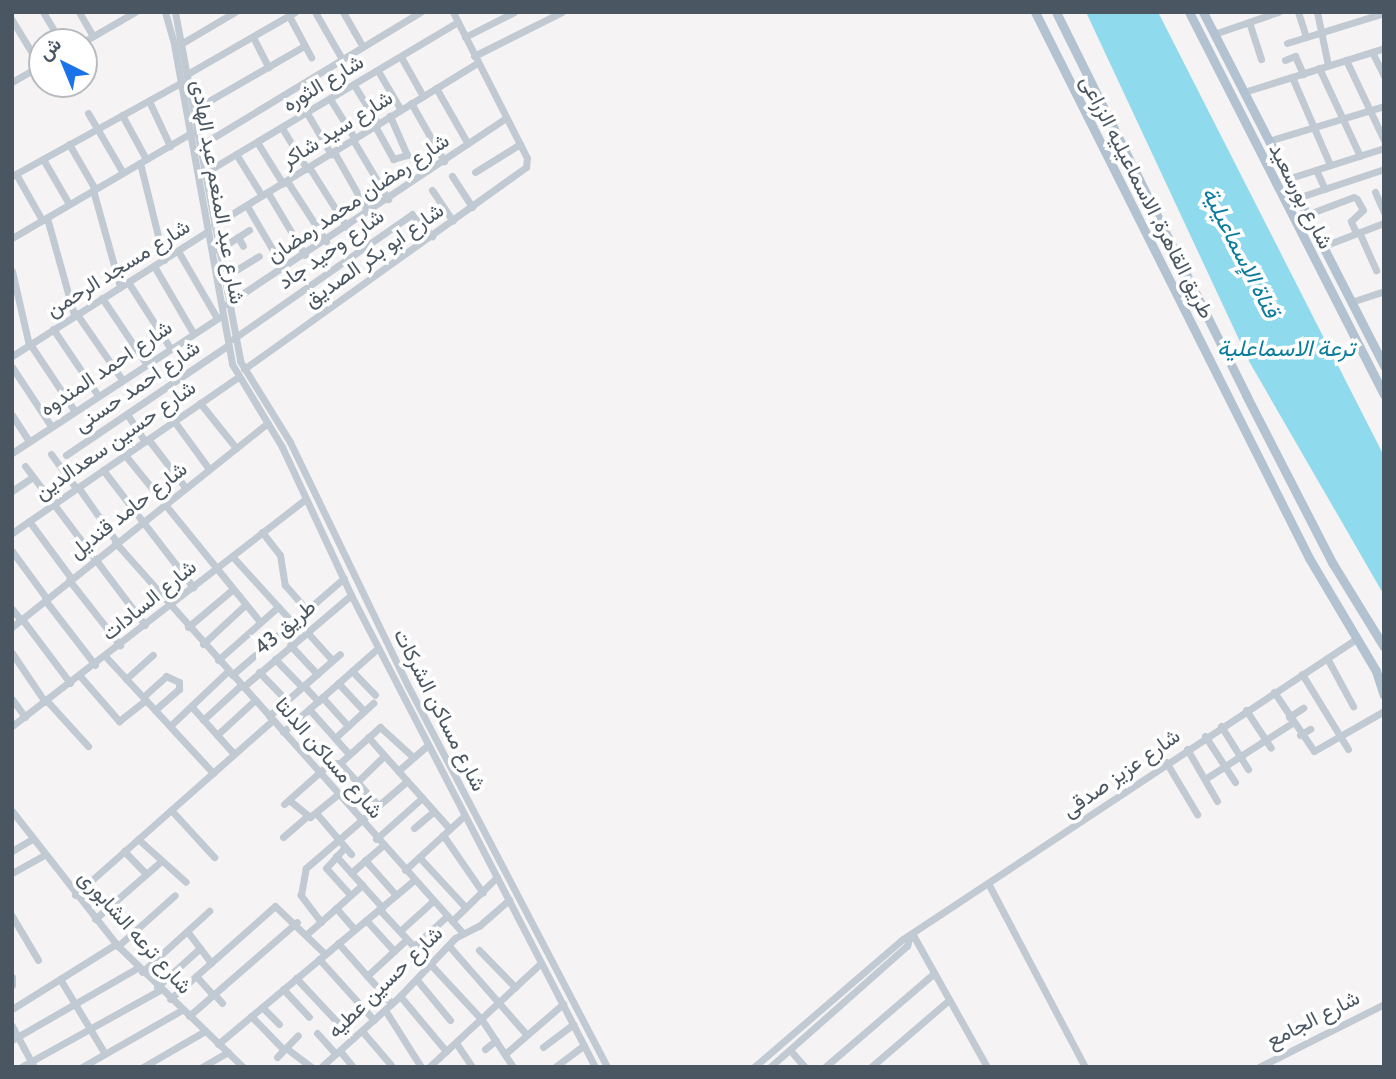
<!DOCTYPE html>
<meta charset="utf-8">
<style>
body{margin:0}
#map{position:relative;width:1396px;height:1079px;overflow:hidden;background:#f5f3f3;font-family:Cabin,Vazirmatn,sans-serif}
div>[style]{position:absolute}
.water>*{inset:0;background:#90daee}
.minor>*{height:7px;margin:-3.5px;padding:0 3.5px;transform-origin:3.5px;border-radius:3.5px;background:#c1cad2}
.major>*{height:9px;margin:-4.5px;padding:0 4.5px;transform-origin:4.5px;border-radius:4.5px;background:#b3c2d1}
span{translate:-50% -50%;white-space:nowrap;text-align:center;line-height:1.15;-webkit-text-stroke:7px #fff;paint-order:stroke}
.street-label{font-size:21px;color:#4a5661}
.water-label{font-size:23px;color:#0c7c9b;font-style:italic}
.frame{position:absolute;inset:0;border:14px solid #4a5661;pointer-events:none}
.north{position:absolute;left:28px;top:28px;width:70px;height:70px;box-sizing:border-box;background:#fff;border:2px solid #b7bbc0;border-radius:50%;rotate:317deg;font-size:19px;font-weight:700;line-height:28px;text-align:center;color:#4a5661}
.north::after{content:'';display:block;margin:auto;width:24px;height:32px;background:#1a73e8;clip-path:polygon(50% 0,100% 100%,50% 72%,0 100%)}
</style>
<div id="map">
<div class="water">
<div style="clip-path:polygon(1086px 12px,1158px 12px,1384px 456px,1384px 595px,1250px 363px)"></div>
</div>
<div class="minor">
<div style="left:43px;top:12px;width:35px;rotate:59deg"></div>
<div style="left:79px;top:12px;width:28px;rotate:60deg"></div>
<div style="left:165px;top:12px;width:33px;rotate:74deg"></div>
<div style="left:174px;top:44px;width:325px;rotate:79.7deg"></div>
<div style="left:232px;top:364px;width:97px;rotate:58.9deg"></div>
<div style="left:282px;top:447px;width:163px;rotate:65deg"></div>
<div style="left:351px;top:595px;width:531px;rotate:62.66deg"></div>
<div style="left:175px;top:12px;width:355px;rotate:79.4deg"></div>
<div style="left:240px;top:361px;width:95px;rotate:58.3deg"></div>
<div style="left:290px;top:442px;width:271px;rotate:64.2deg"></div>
<div style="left:408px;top:686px;width:430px;rotate:62.4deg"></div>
<div style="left:315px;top:12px;width:54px;rotate:60.1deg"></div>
<div style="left:343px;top:12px;width:40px;rotate:60.3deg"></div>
<div style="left:1298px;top:12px;width:26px;rotate:72deg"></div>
<div style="left:1317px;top:12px;width:54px;rotate:78.3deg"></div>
<div style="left:289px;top:16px;width:47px;rotate:61.8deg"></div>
<div style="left:12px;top:20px;width:54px;rotate:58.7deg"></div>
<div style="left:1249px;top:22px;width:39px;rotate:72deg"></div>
<div style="left:1214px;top:34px;width:68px;rotate:-19deg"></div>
<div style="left:253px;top:37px;width:34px;rotate:63deg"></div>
<div style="left:465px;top:37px;width:55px;rotate:-27deg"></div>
<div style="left:83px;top:42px;width:60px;rotate:-30deg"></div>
<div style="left:184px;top:42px;width:59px;rotate:-30.5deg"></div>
<div style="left:1287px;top:43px;width:102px;rotate:-17.2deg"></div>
<div style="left:1372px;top:52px;width:27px;rotate:63deg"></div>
<div style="left:474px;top:56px;width:98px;rotate:-26.6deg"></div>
<div style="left:401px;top:57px;width:45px;rotate:60.6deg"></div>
<div style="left:1285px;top:60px;width:11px;rotate:-22deg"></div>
<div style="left:1295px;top:56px;width:20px;rotate:66deg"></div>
<div style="left:1346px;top:60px;width:89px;rotate:64.6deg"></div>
<div style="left:1319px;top:68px;width:97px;rotate:65deg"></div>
<div style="left:378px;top:71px;width:45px;rotate:59.5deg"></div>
<div style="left:189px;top:73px;width:122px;rotate:-29.9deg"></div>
<div style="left:1292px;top:77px;width:96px;rotate:66.6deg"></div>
<div style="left:12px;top:82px;width:34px;rotate:-30deg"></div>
<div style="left:354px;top:85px;width:46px;rotate:58.4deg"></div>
<div style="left:436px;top:88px;width:64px;rotate:60.3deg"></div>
<div style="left:1244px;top:92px;width:147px;rotate:-17.4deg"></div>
<div style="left:330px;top:99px;width:47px;rotate:58deg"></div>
<div style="left:149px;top:101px;width:50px;rotate:65deg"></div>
<div style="left:411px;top:103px;width:67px;rotate:60.4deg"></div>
<div style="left:195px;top:109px;width:126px;rotate:-30deg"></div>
<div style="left:88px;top:113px;width:69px;rotate:59.7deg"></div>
<div style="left:307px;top:113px;width:48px;rotate:59.7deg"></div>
<div style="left:122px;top:115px;width:50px;rotate:61.4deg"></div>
<div style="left:375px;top:126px;width:38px;rotate:61deg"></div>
<div style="left:393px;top:159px;width:15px;rotate:-16deg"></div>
<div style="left:407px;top:155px;width:43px;rotate:-113.6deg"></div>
<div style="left:282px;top:128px;width:48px;rotate:58.6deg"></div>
<div style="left:353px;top:140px;width:69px;rotate:59.3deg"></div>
<div style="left:1268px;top:141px;width:121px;rotate:-16.8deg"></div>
<div style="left:257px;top:142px;width:49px;rotate:58.2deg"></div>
<div style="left:69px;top:144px;width:52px;rotate:60deg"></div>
<div style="left:201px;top:145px;width:257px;rotate:-31.2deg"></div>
<div style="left:334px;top:152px;width:69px;rotate:60.5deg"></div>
<div style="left:236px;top:154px;width:49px;rotate:58.2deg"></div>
<div style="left:43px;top:159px;width:52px;rotate:60deg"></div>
<div style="left:140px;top:163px;width:100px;rotate:76.1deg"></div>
<div style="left:309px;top:167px;width:71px;rotate:57.7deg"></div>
<div style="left:1316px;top:170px;width:21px;rotate:65deg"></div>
<div style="left:206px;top:172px;width:293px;rotate:-30.8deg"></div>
<div style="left:475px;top:172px;width:53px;rotate:-31.9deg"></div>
<div style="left:16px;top:174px;width:53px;rotate:60.5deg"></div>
<div style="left:12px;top:176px;width:194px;rotate:-28.9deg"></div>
<div style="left:452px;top:176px;width:37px;rotate:57deg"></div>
<div style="left:1287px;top:179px;width:102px;rotate:-17.7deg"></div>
<div style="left:287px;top:181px;width:72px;rotate:57deg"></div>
<div style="left:93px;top:190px;width:101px;rotate:74.4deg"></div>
<div style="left:432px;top:190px;width:37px;rotate:56deg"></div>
<div style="left:1375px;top:192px;width:22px;rotate:66deg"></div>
<div style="left:268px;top:193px;width:72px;rotate:59.2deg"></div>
<div style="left:1297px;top:198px;width:92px;rotate:-18.4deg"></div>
<div style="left:247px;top:206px;width:73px;rotate:59.6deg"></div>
<div style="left:1306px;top:215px;width:51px;rotate:-20.6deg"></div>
<div style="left:47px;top:218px;width:101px;rotate:74.4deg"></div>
<div style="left:214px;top:225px;width:309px;rotate:-31.6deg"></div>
<div style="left:1359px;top:232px;width:42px;rotate:65.9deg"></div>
<div style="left:1356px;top:233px;width:13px;rotate:-113deg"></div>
<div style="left:1351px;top:221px;width:16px;rotate:-43deg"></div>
<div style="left:1363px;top:210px;width:13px;rotate:-119deg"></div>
<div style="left:238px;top:237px;width:10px;rotate:61deg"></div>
<div style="left:12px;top:238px;width:208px;rotate:-30.4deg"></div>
<div style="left:1321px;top:247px;width:67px;rotate:-20.9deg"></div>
<div style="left:218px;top:250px;width:37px;rotate:-33deg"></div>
<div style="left:178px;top:251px;width:78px;rotate:59.8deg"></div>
<div style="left:154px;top:266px;width:75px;rotate:59.7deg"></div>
<div style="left:12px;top:271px;width:76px;rotate:77.1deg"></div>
<div style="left:223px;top:278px;width:42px;rotate:-31.4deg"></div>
<div style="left:128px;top:282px;width:76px;rotate:57.4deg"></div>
<div style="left:102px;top:298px;width:77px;rotate:56.1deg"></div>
<div style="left:1351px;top:302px;width:35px;rotate:-18deg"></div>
<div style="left:227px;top:304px;width:335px;rotate:-33.7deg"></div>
<div style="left:76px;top:313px;width:79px;rotate:55.3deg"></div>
<div style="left:53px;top:329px;width:78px;rotate:55.9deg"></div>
<div style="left:233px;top:339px;width:218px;rotate:-34.9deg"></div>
<div style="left:412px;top:214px;width:30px;rotate:48deg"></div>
<div style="left:30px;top:344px;width:79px;rotate:56.3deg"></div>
<div style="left:12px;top:356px;width:231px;rotate:-32.5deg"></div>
<div style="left:12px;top:367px;width:71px;rotate:56.5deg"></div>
<div style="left:244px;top:369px;width:347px;rotate:-35.6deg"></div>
<div style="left:526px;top:167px;width:9px;rotate:-84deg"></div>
<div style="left:527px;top:158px;width:164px;rotate:-116.9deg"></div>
<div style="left:200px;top:403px;width:58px;rotate:51.3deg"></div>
<div style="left:127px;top:414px;width:33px;rotate:57deg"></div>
<div style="left:12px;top:415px;width:31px;rotate:57deg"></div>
<div style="left:174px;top:421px;width:59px;rotate:53.9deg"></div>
<div style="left:148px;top:439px;width:61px;rotate:52.4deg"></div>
<div style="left:12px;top:453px;width:250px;rotate:-33.2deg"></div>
<div style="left:51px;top:454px;width:42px;rotate:53.7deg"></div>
<div style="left:66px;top:455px;width:194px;rotate:-34.1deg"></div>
<div style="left:125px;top:455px;width:215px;rotate:51deg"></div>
<div style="left:25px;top:466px;width:199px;rotate:53deg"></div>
<div style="left:103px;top:470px;width:148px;rotate:52.4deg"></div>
<div style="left:78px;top:487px;width:66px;rotate:54.9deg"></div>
<div style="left:12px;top:491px;width:25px;rotate:-34deg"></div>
<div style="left:29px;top:521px;width:71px;rotate:53.6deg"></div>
<div style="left:262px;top:532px;width:29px;rotate:52deg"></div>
<div style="left:280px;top:555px;width:30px;rotate:81deg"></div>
<div style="left:285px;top:585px;width:32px;rotate:49deg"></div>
<div style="left:12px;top:533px;width:275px;rotate:-34.6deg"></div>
<div style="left:115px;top:542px;width:522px;rotate:48.34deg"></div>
<div style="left:12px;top:551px;width:59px;rotate:53.9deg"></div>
<div style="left:232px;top:556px;width:89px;rotate:47.7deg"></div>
<div style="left:69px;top:580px;width:83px;rotate:51.9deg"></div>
<div style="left:45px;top:600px;width:82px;rotate:52.4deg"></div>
<div style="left:12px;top:609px;width:14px;rotate:51deg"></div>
<div style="left:22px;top:619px;width:80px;rotate:53.1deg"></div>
<div style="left:12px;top:627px;width:327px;rotate:-38.6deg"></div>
<div style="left:188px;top:627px;width:57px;rotate:-40.1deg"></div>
<div style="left:306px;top:631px;width:39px;rotate:48deg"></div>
<div style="left:203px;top:644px;width:57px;rotate:-42.9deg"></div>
<div style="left:290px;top:645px;width:40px;rotate:47deg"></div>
<div style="left:12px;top:653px;width:59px;rotate:56deg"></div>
<div style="left:106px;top:657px;width:158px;rotate:47.3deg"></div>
<div style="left:1327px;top:658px;width:55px;rotate:61.6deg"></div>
<div style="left:275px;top:659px;width:39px;rotate:46deg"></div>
<div style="left:218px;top:660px;width:80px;rotate:-41.5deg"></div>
<div style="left:352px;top:671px;width:33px;rotate:46deg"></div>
<div style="left:259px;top:672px;width:40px;rotate:46deg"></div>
<div style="left:1302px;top:674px;width:88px;rotate:58.5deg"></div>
<div style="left:232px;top:675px;width:148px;rotate:-40.9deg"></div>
<div style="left:80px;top:676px;width:60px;rotate:49.1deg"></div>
<div style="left:119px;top:721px;width:34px;rotate:-38deg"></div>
<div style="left:126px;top:679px;width:36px;rotate:-42deg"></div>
<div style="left:338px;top:683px;width:38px;rotate:47deg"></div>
<div style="left:304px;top:686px;width:21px;rotate:47deg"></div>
<div style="left:243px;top:687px;width:142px;rotate:-40.4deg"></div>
<div style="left:1274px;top:692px;width:71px;rotate:55.9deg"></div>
<div style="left:1314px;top:751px;width:81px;rotate:-29.7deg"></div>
<div style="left:143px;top:697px;width:31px;rotate:-42deg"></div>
<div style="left:166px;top:676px;width:14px;rotate:25deg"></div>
<div style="left:179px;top:682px;width:7px;rotate:90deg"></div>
<div style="left:179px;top:689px;width:32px;rotate:139deg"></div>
<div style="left:322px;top:697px;width:39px;rotate:48deg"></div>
<div style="left:12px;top:699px;width:22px;rotate:54deg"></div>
<div style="left:47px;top:701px;width:61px;rotate:47.7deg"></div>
<div style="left:191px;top:706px;width:64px;rotate:48.1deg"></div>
<div style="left:309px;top:709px;width:60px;rotate:48.4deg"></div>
<div style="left:1246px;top:710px;width:45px;rotate:56.7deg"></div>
<div style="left:269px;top:716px;width:94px;rotate:-41.1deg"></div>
<div style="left:1289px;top:717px;width:17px;rotate:-33deg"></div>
<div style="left:203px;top:720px;width:52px;rotate:-42.6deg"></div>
<div style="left:12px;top:726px;width:371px;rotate:-37.7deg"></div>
<div style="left:170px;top:726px;width:80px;rotate:-43.5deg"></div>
<div style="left:1221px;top:726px;width:51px;rotate:57.9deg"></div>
<div style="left:283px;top:732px;width:127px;rotate:-41.5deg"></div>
<div style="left:217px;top:735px;width:52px;rotate:-42.6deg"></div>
<div style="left:1300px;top:735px;width:12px;rotate:-31deg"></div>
<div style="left:1205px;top:736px;width:55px;rotate:56.9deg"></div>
<div style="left:368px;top:737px;width:123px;rotate:48.3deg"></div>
<div style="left:335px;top:738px;width:52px;rotate:-42.6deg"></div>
<div style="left:1187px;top:749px;width:60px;rotate:60deg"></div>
<div style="left:1166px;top:762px;width:61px;rotate:59.2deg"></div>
<div style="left:340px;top:763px;width:54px;rotate:-42deg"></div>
<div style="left:380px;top:727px;width:45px;rotate:42.3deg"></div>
<div style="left:340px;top:763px;width:57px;rotate:47.9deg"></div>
<div style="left:398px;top:771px;width:40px;rotate:-41deg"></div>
<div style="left:1205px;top:779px;width:103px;rotate:-32.8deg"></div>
<div style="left:357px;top:782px;width:37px;rotate:-44deg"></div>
<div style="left:289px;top:800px;width:27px;rotate:39deg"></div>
<div style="left:310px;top:817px;width:36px;rotate:-39deg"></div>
<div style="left:284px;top:804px;width:62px;rotate:-41.7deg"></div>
<div style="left:330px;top:763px;width:10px"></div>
<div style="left:171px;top:810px;width:64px;rotate:47.5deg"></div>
<div style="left:12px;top:811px;width:172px;rotate:51.9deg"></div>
<div style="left:118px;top:946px;width:174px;rotate:44.1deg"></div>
<div style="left:316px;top:813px;width:54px;rotate:49.5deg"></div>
<div style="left:414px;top:828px;width:26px;rotate:-40deg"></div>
<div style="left:443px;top:835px;width:70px;rotate:55.4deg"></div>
<div style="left:283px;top:837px;width:30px;rotate:-41deg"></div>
<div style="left:138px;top:839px;width:64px;rotate:41.9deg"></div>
<div style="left:376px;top:839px;width:62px;rotate:-41.7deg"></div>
<div style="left:345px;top:847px;width:28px;rotate:132deg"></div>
<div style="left:326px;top:868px;width:36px;rotate:48deg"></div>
<div style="left:12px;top:851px;width:23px;rotate:-31deg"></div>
<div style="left:124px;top:851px;width:32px;rotate:46deg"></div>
<div style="left:336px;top:856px;width:69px;rotate:48deg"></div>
<div style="left:419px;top:857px;width:69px;rotate:47.3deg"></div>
<div style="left:365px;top:860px;width:47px;rotate:48.5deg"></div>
<div style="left:405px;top:870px;width:81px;rotate:-42.5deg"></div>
<div style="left:12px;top:873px;width:37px;rotate:-29deg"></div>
<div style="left:351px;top:873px;width:41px;rotate:-41.1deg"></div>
<div style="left:989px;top:885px;width:206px;rotate:62.2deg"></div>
<div style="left:75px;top:895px;width:264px;rotate:-41.5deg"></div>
<div style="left:336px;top:908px;width:28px;rotate:49deg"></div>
<div style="left:379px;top:909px;width:151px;rotate:47.1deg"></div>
<div style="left:482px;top:1020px;width:56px;rotate:56.6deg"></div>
<div style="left:12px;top:916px;width:51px;rotate:59.4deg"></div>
<div style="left:95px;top:919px;width:86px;rotate:-41.2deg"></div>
<div style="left:366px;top:920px;width:42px;rotate:47.9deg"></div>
<div style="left:452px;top:921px;width:63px;rotate:-44.4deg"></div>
<div style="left:321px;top:922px;width:34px;rotate:-127deg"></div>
<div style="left:301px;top:895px;width:27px;rotate:-80deg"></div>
<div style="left:306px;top:868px;width:133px;rotate:-40.7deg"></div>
<div style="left:187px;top:931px;width:40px;rotate:53deg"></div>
<div style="left:400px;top:931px;width:45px;rotate:-42.3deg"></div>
<div style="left:307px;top:934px;width:74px;rotate:-41.7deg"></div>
<div style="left:913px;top:935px;width:151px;rotate:60.7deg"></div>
<div style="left:338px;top:943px;width:81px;rotate:48.5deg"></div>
<div style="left:118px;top:946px;width:76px;rotate:-41.8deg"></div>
<div style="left:414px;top:946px;width:45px;rotate:-42.3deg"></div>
<div style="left:449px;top:946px;width:118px;rotate:48.8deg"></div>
<div style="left:479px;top:950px;width:52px;rotate:45.8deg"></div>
<div style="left:319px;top:959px;width:82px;rotate:48deg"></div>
<div style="left:142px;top:972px;width:91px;rotate:-42.3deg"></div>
<div style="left:196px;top:976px;width:25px;rotate:48deg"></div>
<div style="left:367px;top:976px;width:54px;rotate:-42.8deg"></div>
<div style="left:12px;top:977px;width:8px;rotate:90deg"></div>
<div style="left:296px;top:978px;width:83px;rotate:46.9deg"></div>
<div style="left:60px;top:979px;width:87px;rotate:59deg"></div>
<div style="left:417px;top:980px;width:52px;rotate:50.5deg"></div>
<div style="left:157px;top:987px;width:58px;rotate:-42.2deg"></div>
<div style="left:283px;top:989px;width:38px;rotate:47deg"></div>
<div style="left:214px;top:994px;width:12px;rotate:48deg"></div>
<div style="left:400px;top:996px;width:72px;rotate:50.1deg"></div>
<div style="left:170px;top:999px;width:140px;rotate:-41.5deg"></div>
<div style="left:275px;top:906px;width:69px;rotate:43.8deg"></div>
<div style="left:262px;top:1007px;width:24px;rotate:45deg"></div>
<div style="left:12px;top:1009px;width:123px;rotate:-32deg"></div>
<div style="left:385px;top:1010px;width:67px;rotate:57.7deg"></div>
<div style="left:189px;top:1016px;width:143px;rotate:-41deg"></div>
<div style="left:251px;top:1016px;width:47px;rotate:45.9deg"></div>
<div style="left:12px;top:1026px;width:47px;rotate:61.8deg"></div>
<div style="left:362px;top:1031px;width:45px;rotate:49.5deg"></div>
<div style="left:317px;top:1033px;width:28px;rotate:48deg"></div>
<div style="left:12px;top:1040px;width:144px;rotate:-29.9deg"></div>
<div style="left:456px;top:1043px;width:29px;rotate:56deg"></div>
<div style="left:218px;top:1044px;width:256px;rotate:-39.9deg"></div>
<div style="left:543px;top:1047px;width:38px;rotate:-37deg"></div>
<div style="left:286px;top:1048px;width:31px;rotate:37deg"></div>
<div style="left:485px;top:1049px;width:14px;rotate:-39deg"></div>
<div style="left:790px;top:1050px;width:23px;rotate:49deg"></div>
<div style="left:340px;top:1051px;width:21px;rotate:51deg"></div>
<div style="left:505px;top:1054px;width:77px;rotate:-40.8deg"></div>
<div style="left:277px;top:1057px;width:30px;rotate:-46deg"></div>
<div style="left:21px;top:1067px;width:159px;rotate:-29deg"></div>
<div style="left:82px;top:1067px;width:115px;rotate:-29.7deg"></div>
<div style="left:143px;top:1067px;width:72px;rotate:-30.1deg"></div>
<div style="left:202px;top:1067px;width:30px;rotate:-30deg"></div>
<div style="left:321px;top:1067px;width:106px;rotate:-41.9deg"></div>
<div style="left:400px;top:996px;width:80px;rotate:-46.5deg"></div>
<div style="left:455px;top:938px;width:27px;rotate:-27deg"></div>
<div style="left:479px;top:926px;width:40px;rotate:-41deg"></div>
<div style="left:429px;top:1067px;width:153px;rotate:-42.9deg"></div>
<div style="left:555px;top:1067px;width:36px;rotate:-37deg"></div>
<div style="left:754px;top:1067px;width:196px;rotate:-40.7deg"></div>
<div style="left:903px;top:939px;width:543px;rotate:-33.51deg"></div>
<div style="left:770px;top:1067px;width:183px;rotate:-41.5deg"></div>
<div style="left:907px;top:946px;width:7px;rotate:-74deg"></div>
<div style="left:825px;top:1067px;width:143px;rotate:-40.7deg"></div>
<div style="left:871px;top:1067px;width:103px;rotate:-40.7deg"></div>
<div style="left:1259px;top:1067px;width:140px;rotate:-26.7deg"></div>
</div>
<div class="major">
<div style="left:1035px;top:12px;width:611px;rotate:63.35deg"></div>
<div style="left:1309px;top:558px;width:131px;rotate:59.3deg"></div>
<div style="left:1376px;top:671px;width:25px;rotate:72deg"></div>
<div style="left:1056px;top:12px;width:428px;rotate:63.6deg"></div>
<div style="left:1246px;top:395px;width:190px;rotate:62.8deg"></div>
<div style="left:1333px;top:564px;width:97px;rotate:58.4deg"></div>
<div style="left:1189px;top:12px;width:429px;rotate:63deg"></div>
<div style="left:1203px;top:12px;width:398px;rotate:62.9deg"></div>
</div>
<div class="street-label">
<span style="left:323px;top:83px;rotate:-31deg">شارع الثوره</span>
<span style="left:337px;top:129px;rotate:-32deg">شارع سيد شاكر</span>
<span style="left:218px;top:192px;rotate:80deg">شارع عبد المنعم عبد الهادى</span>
<span style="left:1301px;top:196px;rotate:63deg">شارع بورسعيد</span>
<span style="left:1147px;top:197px;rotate:63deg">طريق القاهرة, الاسماعيليه الزراعى</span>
<span style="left:358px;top:198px;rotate:-34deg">شارع رمضان محمد رمضان</span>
<span style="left:331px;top:249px;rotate:-35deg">شارع وحيد جاد</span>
<span style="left:374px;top:255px;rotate:-35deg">شارع ابو بكر الصديق</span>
<span style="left:118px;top:268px;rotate:-32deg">شارع مسجد الرحمن</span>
<span style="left:106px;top:368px;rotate:-34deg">شارع احمد المندوه</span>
<span style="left:137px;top:386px;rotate:-34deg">شارع احمد حسنى</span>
<span style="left:115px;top:440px;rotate:-35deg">شارع حسين سعدالدين</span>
<span style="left:128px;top:510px;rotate:-38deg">شارع حامد قنديل</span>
<span style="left:149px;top:600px;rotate:-39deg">شارع السادات</span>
<span style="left:285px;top:627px;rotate:-40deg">طريق 43</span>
<span style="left:440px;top:710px;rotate:63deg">شارع مساكن الشركات</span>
<span style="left:329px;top:758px;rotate:49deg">شارع مساكن الدلتا</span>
<span style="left:1121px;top:773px;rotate:-35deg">شارع عزيز صدقى</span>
<span style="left:135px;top:932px;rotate:48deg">شارع ترعه الشابورى</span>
<span style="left:385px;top:982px;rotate:-44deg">شارع حسين عطيه</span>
<span style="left:1313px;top:1019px;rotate:-27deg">شارع الجامع</span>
</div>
<div class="water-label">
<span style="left:1241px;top:252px;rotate:63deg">قناة الإسماعيلية</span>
<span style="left:1286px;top:348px">ترعة الاسماعلية</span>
</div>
<div class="frame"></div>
<div class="north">ش</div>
</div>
